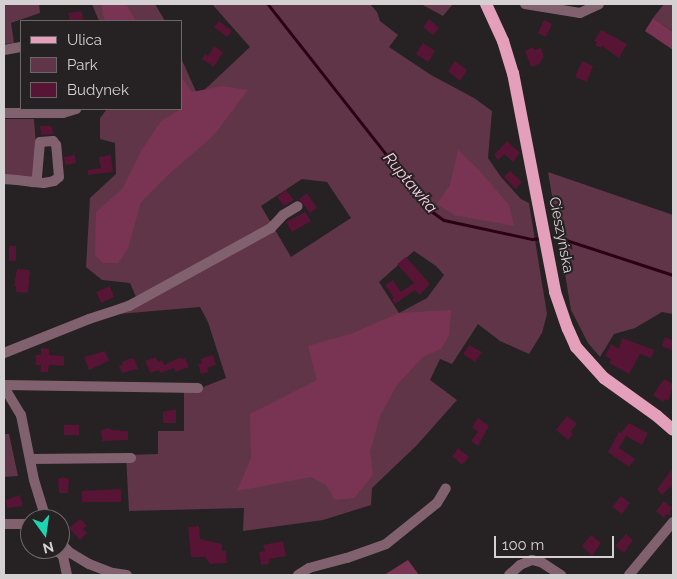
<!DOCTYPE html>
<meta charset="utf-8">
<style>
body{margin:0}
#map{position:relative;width:677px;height:579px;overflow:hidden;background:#262123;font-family:Raleway,sans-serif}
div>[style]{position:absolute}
.green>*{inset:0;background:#603547}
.forest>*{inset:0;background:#7a3453}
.stream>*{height:2.5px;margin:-1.25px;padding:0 1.25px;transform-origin:1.25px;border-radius:1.25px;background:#2b0015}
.building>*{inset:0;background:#571435}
.minor>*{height:10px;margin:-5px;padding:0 5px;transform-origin:5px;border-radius:5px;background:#82616e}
.major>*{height:12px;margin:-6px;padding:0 6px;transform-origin:6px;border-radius:6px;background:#e49fba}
span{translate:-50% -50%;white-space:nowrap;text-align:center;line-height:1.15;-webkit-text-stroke:4px #262123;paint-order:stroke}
.street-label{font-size:15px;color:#d5d1d3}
.water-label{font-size:16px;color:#fbcfe0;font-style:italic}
.frame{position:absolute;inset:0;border:5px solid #d5d1d3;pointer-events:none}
.legend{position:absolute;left:20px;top:20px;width:162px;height:90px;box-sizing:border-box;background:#262123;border:1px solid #6c6769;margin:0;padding:6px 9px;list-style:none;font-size:15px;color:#d5d1d3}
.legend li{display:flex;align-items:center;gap:10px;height:25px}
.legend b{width:25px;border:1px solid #6c6769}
.north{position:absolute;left:20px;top:509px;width:50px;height:50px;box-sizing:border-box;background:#262123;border:1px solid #6c6769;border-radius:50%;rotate:166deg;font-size:14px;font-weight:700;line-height:20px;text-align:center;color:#d5d1d3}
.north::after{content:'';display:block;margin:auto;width:18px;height:22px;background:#1ed5b1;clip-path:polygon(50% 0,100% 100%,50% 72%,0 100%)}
.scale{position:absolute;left:494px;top:536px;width:120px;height:22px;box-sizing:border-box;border:2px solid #d5d1d3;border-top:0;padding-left:6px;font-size:15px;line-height:18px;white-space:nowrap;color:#d5d1d3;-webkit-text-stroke:4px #262123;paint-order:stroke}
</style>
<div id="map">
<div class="green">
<div style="clip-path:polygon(4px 4px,39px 4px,40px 13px,11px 23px,14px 43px,4px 44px)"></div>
<div style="clip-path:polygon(92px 4px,155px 4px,165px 21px,99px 21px)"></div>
<div style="clip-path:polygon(evenodd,212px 4px,370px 4px,377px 12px,380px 21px,398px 35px,389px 47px,431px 75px,474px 98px,492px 111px,488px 158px,501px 177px,521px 199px,529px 203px,547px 314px,542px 333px,529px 354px,500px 341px,478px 324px,452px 364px,440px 359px,430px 380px,457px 400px,417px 445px,372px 488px,371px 505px,323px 520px,243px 531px,244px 508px,129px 511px,126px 455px,158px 454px,158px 431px,184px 431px,184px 392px,191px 392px,226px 378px,208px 322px,200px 307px,107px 315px,97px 313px,136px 297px,130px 283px,102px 280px,86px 267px,90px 198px,116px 174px,115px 143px,100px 139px,100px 118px,107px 109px,181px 109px,181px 58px,198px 96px,250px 47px,212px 4px,302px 179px,327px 182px,351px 218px,291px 257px,261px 206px,302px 179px,212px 4px,414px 251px,436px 266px,444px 275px,427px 298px,399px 313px,379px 282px,414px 251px)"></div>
<div style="clip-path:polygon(421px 4px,453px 4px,443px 16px)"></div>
<div style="clip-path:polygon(664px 4px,673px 4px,673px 32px,653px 18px)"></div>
<div style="clip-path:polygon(4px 119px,34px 119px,38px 173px,28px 179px,4px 178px)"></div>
<div style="clip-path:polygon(548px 172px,673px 215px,673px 314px,662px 312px,635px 328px,614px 334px,600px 357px,588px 343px,571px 310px)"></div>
<div style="clip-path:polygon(4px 434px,9px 434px,18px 476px,4px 477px)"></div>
</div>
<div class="forest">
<div style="clip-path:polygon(101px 4px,126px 4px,136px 21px,105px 21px)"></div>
<div style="clip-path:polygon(653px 18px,673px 32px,673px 50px,645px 31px)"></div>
<div style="clip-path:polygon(181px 77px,192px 92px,222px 86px,248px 90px,214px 135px,169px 174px,141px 202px,128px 248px,118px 263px,103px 263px,95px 255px,96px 212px,123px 188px,141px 151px,161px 121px,181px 109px)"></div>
<div style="clip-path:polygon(458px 150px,478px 169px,509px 205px,514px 226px,454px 215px,437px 204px,450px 185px)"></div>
<div style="clip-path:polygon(451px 310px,449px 335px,442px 348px,423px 357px,397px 385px,380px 416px,370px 452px,373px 475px,354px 498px,335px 500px,326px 485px,311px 477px,237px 491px,251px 458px,250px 414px,317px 380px,308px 346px,353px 333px,399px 313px)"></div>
<div style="clip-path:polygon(408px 560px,419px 575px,384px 575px)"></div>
</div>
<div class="stream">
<div style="left:268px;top:4px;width:262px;rotate:51.8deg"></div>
<div style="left:430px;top:210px;width:17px;rotate:36deg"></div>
<div style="left:444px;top:220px;width:90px;rotate:12.2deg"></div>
<div style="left:532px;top:239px;width:9px;rotate:-6deg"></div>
<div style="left:549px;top:237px;width:5px;rotate:-11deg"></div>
<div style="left:554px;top:236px;width:125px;rotate:18.1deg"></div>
</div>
<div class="building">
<div style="clip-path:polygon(82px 11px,83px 21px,70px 21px,68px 13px)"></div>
<div style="clip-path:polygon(429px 19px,439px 28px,433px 35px,423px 27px)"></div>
<div style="clip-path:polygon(544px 20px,552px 24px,546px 37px,538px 33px)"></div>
<div style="clip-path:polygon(219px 21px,232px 31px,227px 37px,214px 27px)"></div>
<div style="clip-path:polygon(601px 30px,627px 44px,619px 58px,602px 46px,601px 48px,595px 45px,597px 42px,594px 41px)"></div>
<div style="clip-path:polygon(423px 43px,435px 51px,428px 62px,416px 54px)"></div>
<div style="clip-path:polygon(214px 46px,223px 52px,214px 67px,202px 59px,205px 54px,208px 56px)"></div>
<div style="clip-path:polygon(533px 47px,534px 50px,541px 48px,544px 57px,539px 64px,531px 67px,525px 51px)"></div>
<div style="clip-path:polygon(455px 61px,467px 70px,460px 81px,448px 71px)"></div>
<div style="clip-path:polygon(582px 61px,593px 66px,587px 82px,575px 77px)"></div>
<div style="clip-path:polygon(40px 126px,51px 126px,54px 134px,41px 135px)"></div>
<div style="clip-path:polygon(507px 141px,520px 153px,513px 162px,504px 154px,498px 160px,494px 155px)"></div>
<div style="clip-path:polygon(75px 155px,76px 163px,65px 165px,64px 157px)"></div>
<div style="clip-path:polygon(111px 155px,113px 172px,88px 175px,88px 170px,101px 168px,99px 157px)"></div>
<div style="clip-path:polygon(510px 171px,522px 182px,516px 189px,504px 177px)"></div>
<div style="clip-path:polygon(286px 190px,294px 200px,284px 206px,277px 197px)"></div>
<div style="clip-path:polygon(307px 193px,317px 208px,310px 213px,299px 199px)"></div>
<div style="clip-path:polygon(305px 212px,311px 221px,292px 232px,286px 222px)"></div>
<div style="clip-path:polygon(9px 246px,16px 246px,16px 261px,9px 261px)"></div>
<div style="clip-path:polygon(406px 257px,430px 284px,420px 295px,415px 290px,395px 304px,392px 299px,394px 298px,385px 285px,393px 280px,401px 292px,414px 283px,397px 264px)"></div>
<div style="clip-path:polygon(17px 269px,30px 270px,28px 293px,16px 292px,16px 286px,14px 286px)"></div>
<div style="clip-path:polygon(110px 286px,114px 297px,101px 303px,96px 292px)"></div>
<div style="clip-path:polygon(665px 337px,673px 340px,673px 351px,662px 346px)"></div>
<div style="clip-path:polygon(622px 338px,654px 350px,651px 358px,640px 354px,629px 374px,609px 363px,611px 359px,605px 356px,611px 344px,619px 349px)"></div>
<div style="clip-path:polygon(469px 345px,482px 352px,475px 362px,463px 354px)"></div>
<div style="clip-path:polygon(41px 348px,49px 349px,49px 355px,64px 356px,64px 366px,49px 365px,48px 372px,40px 372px,41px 365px,36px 365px,36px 355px,41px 355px)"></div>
<div style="clip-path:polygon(105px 351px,109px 361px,89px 370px,84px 357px)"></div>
<div style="clip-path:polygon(213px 355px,216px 365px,207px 368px,209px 372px,201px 374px,198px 364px,202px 363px,200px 359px)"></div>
<div style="clip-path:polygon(156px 357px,158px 362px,162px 360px,164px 365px,181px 357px,182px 359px,185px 358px,189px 367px,175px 372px,174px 368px,160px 373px,159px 370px,150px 373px,145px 361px)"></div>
<div style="clip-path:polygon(132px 358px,135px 360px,138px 369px,122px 373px,119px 366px,123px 364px,122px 362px)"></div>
<div style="clip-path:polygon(664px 379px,673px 384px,673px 386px,668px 401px,665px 399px,663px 402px,653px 395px)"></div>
<div style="clip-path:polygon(171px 410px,176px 410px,176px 423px,163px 423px,163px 412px)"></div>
<div style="clip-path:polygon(567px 416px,577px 424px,571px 431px,573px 434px,568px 440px,556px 430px)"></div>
<div style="clip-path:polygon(478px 418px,489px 426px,478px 446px,471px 441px,478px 432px,472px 427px)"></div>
<div style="clip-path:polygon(629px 423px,648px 433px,642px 445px,626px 436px,619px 448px,635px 459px,629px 467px,608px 452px,619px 432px,621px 433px)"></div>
<div style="clip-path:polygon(64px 425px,79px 425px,79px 435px,64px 435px)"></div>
<div style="clip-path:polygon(109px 428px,111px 430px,128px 431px,128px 440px,102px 441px,101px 430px)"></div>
<div style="clip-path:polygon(458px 448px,469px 457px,462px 465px,452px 456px)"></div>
<div style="clip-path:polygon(673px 468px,673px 489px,670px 487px,662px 495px,657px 489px)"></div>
<div style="clip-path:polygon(63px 477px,69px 479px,68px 493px,59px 493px,58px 479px)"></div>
<div style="clip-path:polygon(121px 489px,121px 502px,82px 502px,82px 491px)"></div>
<div style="clip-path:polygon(20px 495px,23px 506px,7px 508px,6px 500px)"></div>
<div style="clip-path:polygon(621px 496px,630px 503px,622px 514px,612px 507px)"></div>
<div style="clip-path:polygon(664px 501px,672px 508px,670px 511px,671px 515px,667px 514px,664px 518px,656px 511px)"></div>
<div style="clip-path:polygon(80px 519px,87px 526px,83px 529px,87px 533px,80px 540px,69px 528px)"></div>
<div style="clip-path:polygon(199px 526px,200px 539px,222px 544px,222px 551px,226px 551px,227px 563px,210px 564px,205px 557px,191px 557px,188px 527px)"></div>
<div style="clip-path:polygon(626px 534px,633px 540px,624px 553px,615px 546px)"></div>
<div style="clip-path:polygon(591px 535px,601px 543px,592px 556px,582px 546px)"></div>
<div style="clip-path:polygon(283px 541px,286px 556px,269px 559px,269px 564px,261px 565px,259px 552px,265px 551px,263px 545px)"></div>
</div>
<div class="minor">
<div style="left:525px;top:4px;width:56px;rotate:9.3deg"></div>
<div style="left:580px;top:13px;width:21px;rotate:-25deg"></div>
<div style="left:4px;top:50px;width:17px;rotate:-10deg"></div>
<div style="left:4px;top:113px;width:59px"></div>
<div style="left:63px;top:113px;width:14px;rotate:-17deg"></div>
<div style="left:4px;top:179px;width:13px;rotate:4deg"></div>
<div style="left:17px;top:180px;width:16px;rotate:7deg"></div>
<div style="left:33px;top:182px;width:11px;rotate:5deg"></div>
<div style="left:44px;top:183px;width:10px;rotate:-11deg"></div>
<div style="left:54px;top:181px;width:6px;rotate:-39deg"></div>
<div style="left:59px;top:177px;width:32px;rotate:-95deg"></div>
<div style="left:56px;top:145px;width:5px;rotate:-127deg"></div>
<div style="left:53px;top:141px;width:13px;rotate:176deg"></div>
<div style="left:40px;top:142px;width:36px;rotate:95deg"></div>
<div style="left:37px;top:178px;width:6px;rotate:135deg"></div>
<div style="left:4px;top:353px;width:92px;rotate:-21.8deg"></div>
<div style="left:89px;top:319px;width:42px;rotate:-18deg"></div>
<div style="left:129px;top:306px;width:162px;rotate:-28.8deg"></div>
<div style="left:271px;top:228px;width:18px;rotate:-47deg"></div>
<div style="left:283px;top:215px;width:17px;rotate:-31deg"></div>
<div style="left:4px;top:385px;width:194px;rotate:0.9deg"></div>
<div style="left:4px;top:387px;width:33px;rotate:59deg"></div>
<div style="left:21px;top:415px;width:66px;rotate:78.7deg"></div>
<div style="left:34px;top:480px;width:41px;rotate:72.9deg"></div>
<div style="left:31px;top:459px;width:100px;rotate:-0.6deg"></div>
<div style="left:4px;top:524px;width:26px"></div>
<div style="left:60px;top:542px;width:13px;rotate:48deg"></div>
<div style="left:69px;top:552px;width:23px;rotate:31deg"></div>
<div style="left:89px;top:564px;width:26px;rotate:21deg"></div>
<div style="left:113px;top:573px;width:14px;rotate:8deg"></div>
<div style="left:55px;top:549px;width:11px;rotate:41deg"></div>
<div style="left:67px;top:575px;width:19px;rotate:-102deg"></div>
<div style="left:63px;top:556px;width:7px;rotate:-34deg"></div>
<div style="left:298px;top:575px;width:13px;rotate:-32deg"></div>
<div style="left:309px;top:568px;width:39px;rotate:-15deg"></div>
<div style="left:347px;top:558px;width:41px;rotate:-19.7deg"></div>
<div style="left:386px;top:544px;width:65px;rotate:-38.8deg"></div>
<div style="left:437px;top:503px;width:17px;rotate:-59deg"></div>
<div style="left:509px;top:575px;width:15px;rotate:-42deg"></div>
<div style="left:520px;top:565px;width:13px;rotate:-23deg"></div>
<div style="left:532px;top:560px;width:9px;rotate:13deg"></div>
<div style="left:541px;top:562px;width:24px;rotate:33deg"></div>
<div style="left:629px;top:575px;width:69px;rotate:-50.3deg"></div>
</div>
<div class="major">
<div style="left:486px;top:4px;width:41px;rotate:65.3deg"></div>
<div style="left:503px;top:41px;width:34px;rotate:73deg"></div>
<div style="left:513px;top:73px;width:223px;rotate:79.1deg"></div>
<div style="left:555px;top:292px;width:39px;rotate:71deg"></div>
<div style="left:568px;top:329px;width:20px;rotate:66deg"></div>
<div style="left:576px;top:347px;width:42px;rotate:47.9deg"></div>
<div style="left:604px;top:378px;width:65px;rotate:35.6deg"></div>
<div style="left:657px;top:416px;width:21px;rotate:41deg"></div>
</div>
<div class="street-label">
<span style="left:561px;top:235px;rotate:79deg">Cieszyńska</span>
</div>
<div class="water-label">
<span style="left:410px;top:183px;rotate:50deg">Ruptawka</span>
</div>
<div class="frame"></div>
<ul class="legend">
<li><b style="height:6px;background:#e49fba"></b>Ulica</li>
<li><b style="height:14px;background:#603547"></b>Park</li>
<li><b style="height:14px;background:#571435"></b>Budynek</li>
</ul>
<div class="north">N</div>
<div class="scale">100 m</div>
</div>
